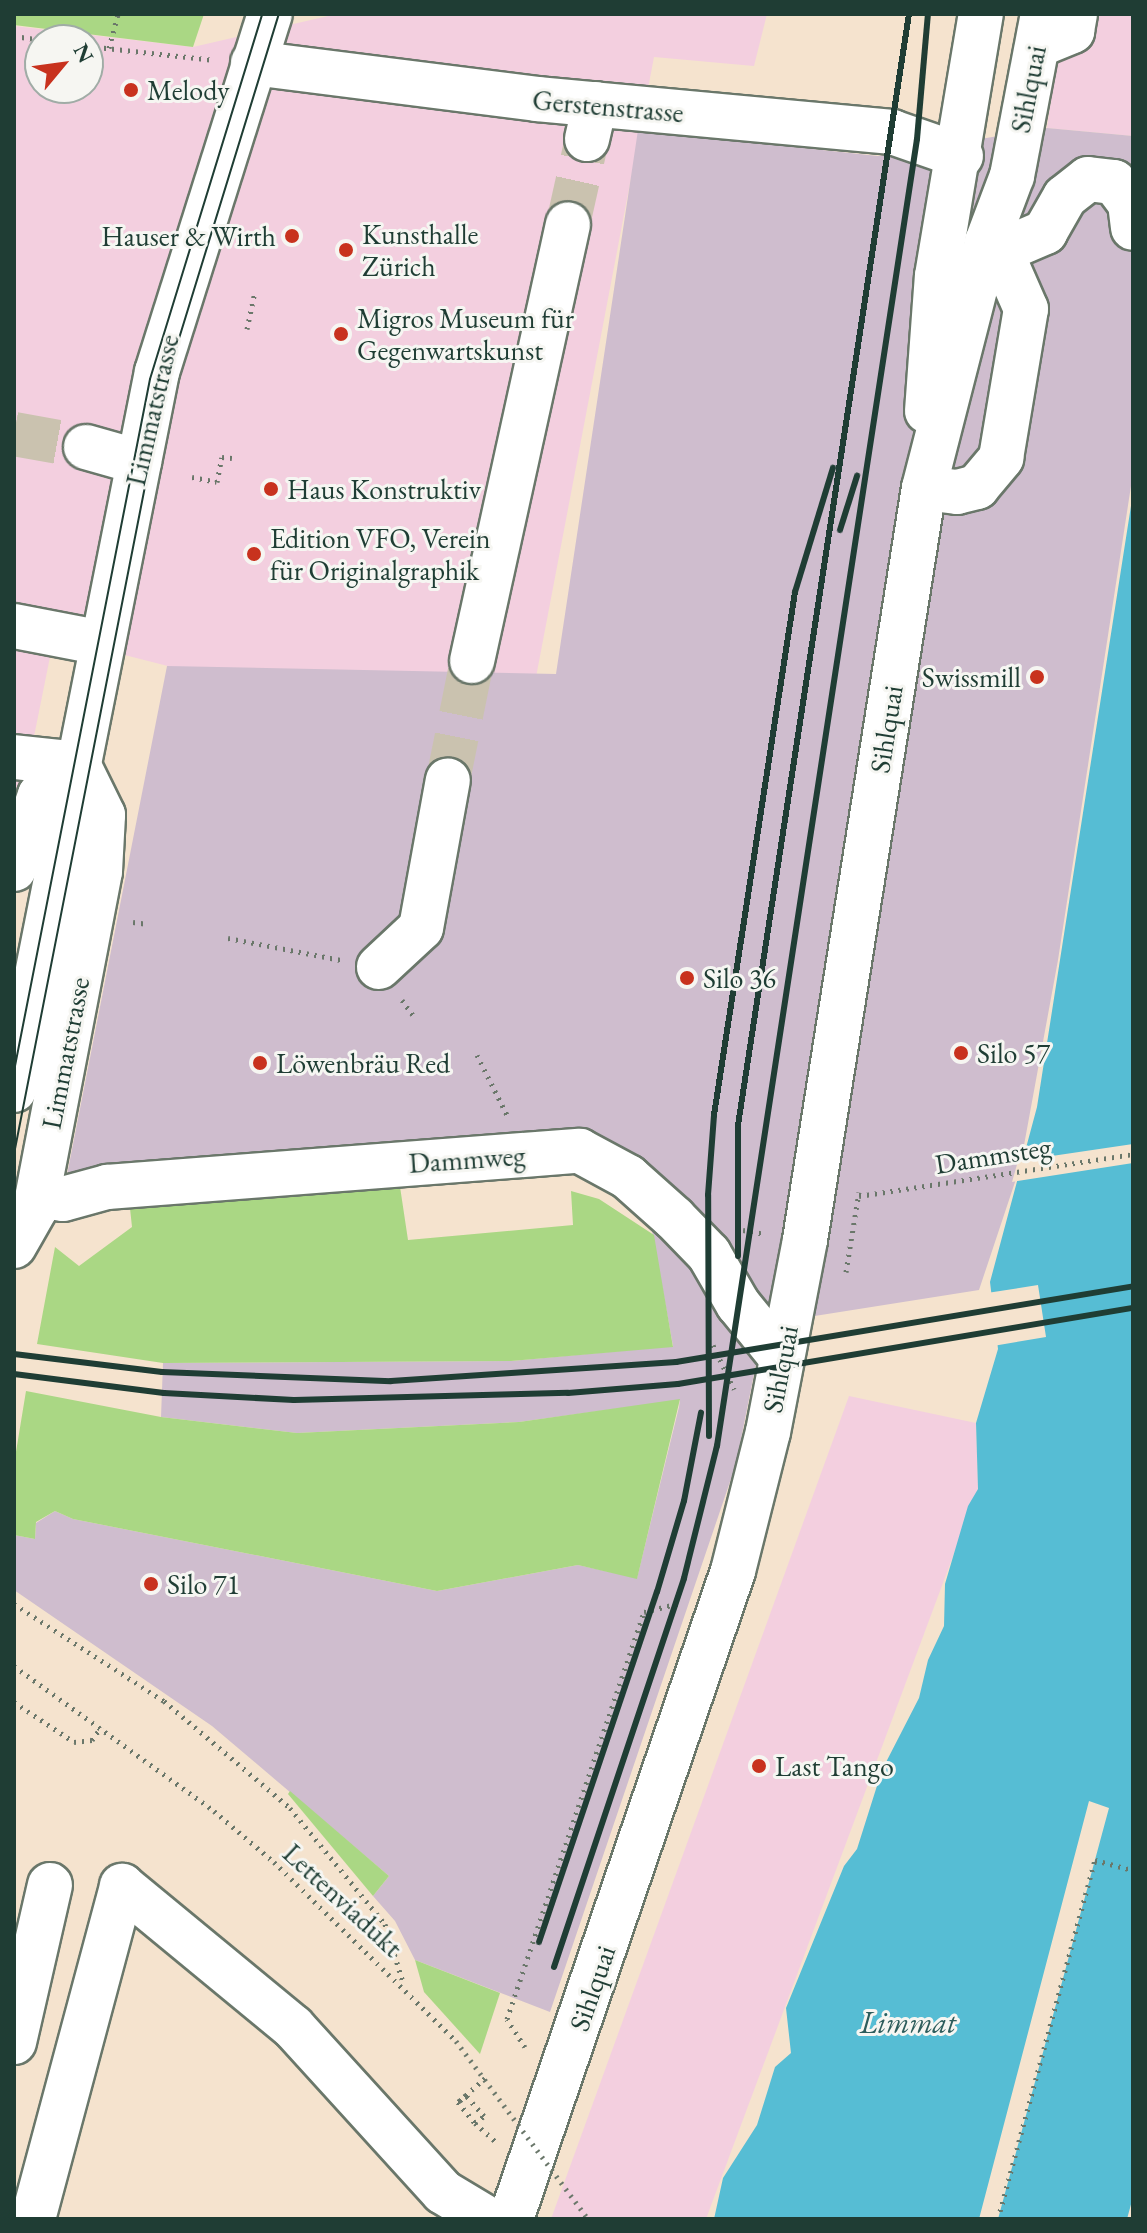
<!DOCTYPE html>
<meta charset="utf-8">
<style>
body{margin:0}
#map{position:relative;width:1147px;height:2233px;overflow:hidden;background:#f5e3ce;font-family:"EB Garamond",serif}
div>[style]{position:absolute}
.built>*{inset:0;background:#f3cfdf}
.industrial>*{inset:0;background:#cfbdce}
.green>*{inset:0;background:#aad784}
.water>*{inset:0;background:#56bdd4}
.pier>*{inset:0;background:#f5e3ce}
.minor-tunnel>*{height:44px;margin-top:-22px;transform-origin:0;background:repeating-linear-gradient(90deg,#cac2af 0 44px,transparent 0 66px)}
.path>*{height:5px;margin-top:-2.5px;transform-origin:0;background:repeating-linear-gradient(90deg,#6a776a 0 2px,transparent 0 8px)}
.roads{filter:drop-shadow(2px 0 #6a776a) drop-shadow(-2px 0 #6a776a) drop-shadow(0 2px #6a776a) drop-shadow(0 -2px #6a776a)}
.minor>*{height:44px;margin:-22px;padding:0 22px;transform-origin:22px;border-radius:22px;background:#fff}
.tram>*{height:2px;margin:-1px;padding:0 1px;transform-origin:1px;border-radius:1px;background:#1f3d34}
.rail>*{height:6px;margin:-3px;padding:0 3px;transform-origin:3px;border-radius:3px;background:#1f3d34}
.path-bridge>*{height:5px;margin-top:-2.5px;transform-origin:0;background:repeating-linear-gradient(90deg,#6a776a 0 2px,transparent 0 8px)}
.dots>*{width:22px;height:22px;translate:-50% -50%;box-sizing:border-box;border:4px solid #f6f6f2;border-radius:50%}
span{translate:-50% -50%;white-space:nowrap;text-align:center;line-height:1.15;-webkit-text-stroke:6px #f6f6f2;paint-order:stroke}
.street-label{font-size:28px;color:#1f3d34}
.poi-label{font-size:28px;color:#1f3d34}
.left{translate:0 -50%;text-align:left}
.right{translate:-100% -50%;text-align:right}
.water-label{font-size:30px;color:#2d5d5c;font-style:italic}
.frame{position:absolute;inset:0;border:16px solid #1f3d34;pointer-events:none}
.north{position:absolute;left:24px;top:24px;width:80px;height:80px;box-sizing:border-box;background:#f6f6f2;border:2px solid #a0aca6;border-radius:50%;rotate:61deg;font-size:22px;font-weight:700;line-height:32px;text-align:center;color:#1f3d34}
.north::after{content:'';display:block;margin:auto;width:28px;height:36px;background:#c8321e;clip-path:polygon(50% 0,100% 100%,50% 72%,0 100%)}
</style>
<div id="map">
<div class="built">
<div style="clip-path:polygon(evenodd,337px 14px,767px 14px,754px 66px,654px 57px,521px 756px,54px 637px,14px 836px,14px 26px,193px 47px,337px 14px,40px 40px,88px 40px,88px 88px,40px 88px,40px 40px)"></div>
<div style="clip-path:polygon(1063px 14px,1133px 14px,1133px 136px,1047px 128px)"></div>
<div style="clip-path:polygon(849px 1396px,976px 1423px,978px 1489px,706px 2219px,551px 2219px)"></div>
</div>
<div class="industrial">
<div style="clip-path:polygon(1047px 128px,1133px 136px,1133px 473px,1058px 960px,1020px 1167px,979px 1290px,764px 1324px,736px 1464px,550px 2012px,415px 1960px,395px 1921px,373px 1896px,389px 1876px,212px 1726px,14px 1590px,14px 1535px,35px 1539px,36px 1523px,55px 1511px,73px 1519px,437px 1591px,578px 1565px,637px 1578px,679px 1407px,680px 1400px,519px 1422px,297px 1433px,161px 1417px,163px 1363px,511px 1361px,673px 1346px,641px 1171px,66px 1180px,167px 666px,556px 674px,638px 130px,878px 156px)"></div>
</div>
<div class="green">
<div style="clip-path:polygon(14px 14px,204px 14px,193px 47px,14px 25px)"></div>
<div style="clip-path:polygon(399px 1180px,408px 1240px,573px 1225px,571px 1191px,599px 1199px,654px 1235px,673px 1347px,511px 1361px,163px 1363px,37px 1344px,55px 1247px,79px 1266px,132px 1227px,129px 1199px)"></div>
<div style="clip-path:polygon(26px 1391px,161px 1417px,297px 1433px,519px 1422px,680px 1399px,637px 1579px,578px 1565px,437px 1591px,73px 1519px,55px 1511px,36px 1522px,35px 1539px,14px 1535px,14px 1464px)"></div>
<div style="clip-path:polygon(290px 1791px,389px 1876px,373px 1896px,288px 1794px)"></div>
<div style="clip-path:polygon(415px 1960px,500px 1993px,480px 2054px,424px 1992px)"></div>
</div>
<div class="water">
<div style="clip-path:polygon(1133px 493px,1133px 2197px,1127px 2219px,998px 2219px,1109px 1808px,1089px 1801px,979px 2219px,714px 2219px,723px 2178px,757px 2125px,775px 2067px,791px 2053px,786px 2008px,844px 1866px,857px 1849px,882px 1770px,919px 1698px,928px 1660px,944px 1626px,945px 1584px,968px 1506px,978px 1489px,976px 1423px,998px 1349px,990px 1282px,1037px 1107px)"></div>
</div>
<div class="pier">
<div style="clip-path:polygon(1133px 1144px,1133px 1163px,1012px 1182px,1018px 1161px)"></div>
<div style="clip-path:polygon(1038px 1285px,1046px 1337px,993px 1346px,987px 1293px)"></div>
</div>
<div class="minor-tunnel">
<div style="left:568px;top:224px;width:87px;rotate:-77.4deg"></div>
<div style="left:14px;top:434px;width:73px;rotate:10.2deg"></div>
<div style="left:448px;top:780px;width:121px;rotate:-78.6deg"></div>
</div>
<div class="path">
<div style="left:14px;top:36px;width:29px;rotate:8deg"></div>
<div style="left:88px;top:46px;width:127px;rotate:6.3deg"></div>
<div style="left:109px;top:48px;width:35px;rotate:-75deg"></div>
<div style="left:247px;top:329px;width:35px;rotate:-78deg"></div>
<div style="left:192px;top:477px;width:25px;rotate:11deg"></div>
<div style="left:217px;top:482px;width:25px;rotate:-79deg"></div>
<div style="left:222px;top:457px;width:10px;rotate:6deg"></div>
<div style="left:133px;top:922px;width:15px;rotate:8deg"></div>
<div style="left:228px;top:938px;width:115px;rotate:11deg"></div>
<div style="left:402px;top:1000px;width:19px;rotate:54deg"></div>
<div style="left:477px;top:1055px;width:67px;rotate:63.4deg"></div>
<div style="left:859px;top:1196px;width:277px;rotate:-8.7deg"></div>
<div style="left:743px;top:1230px;width:22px;rotate:10deg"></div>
<div style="left:846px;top:1272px;width:81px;rotate:-80.8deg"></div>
<div style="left:713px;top:1345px;width:49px;rotate:64.5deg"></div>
<div style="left:14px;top:1604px;width:179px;rotate:32.9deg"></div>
<div style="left:164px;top:1701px;width:165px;rotate:40.3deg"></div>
<div style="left:290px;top:1808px;width:150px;rotate:50.7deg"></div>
<div style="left:385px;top:1924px;width:61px;rotate:72.8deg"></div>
<div style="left:14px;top:1666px;width:247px;rotate:35.9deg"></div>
<div style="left:214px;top:1811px;width:79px;rotate:40.4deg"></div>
<div style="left:274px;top:1862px;width:255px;rotate:44.5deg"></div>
<div style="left:14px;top:1702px;width:72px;rotate:33.7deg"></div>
<div style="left:74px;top:1742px;width:18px;rotate:-6deg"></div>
<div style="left:92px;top:1740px;width:16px;rotate:-55deg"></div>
<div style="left:525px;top:2047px;width:33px;rotate:-123deg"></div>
<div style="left:507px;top:2019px;width:429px;rotate:-71.4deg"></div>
<div style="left:644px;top:1612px;width:36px;rotate:-14deg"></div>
<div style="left:485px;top:2078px;width:36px;rotate:138deg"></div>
<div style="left:458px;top:2102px;width:27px;rotate:51deg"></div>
<div style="left:475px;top:2123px;width:11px;rotate:-38deg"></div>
<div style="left:484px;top:2116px;width:28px;rotate:-131deg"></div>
<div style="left:466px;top:2095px;width:11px;rotate:139deg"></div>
<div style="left:458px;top:2102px;width:27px;rotate:51deg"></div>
<div style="left:475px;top:2123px;width:27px;rotate:42deg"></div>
<div style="left:998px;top:2219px;width:372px;rotate:-74.9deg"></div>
<div style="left:1095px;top:1860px;width:39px;rotate:15deg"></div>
</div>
<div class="roads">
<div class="minor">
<div style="left:1038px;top:45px;width:37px;rotate:-22deg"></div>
<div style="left:1072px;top:31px;width:17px;rotate:-80deg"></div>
<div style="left:253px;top:63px;width:286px;rotate:7.2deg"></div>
<div style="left:537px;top:99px;width:357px;rotate:5.3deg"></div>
<div style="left:892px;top:132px;width:73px;rotate:19.2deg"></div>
<div style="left:587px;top:139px;width:36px;rotate:-77deg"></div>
<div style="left:987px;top:242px;width:28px;rotate:6deg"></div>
<div style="left:1015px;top:245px;width:33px;rotate:-23deg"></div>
<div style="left:1045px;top:232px;width:40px;rotate:-60.3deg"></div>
<div style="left:1065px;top:197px;width:29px;rotate:-38deg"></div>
<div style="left:1088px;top:179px;width:26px;rotate:7deg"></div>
<div style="left:1114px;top:182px;width:26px;rotate:53deg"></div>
<div style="left:1130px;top:203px;width:25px;rotate:83deg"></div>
<div style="left:927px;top:411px;width:135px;rotate:-85.8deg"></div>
<div style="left:937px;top:276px;width:266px;rotate:-80.5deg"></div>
<div style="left:86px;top:447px;width:55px;rotate:15.8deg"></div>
<div style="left:924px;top:488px;width:33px;rotate:7deg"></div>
<div style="left:957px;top:492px;width:21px;rotate:-14deg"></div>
<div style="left:977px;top:487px;width:38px;rotate:-50deg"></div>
<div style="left:1001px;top:458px;width:151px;rotate:-80.5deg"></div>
<div style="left:1026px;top:309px;width:45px;rotate:-113.7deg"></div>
<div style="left:1008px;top:268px;width:33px;rotate:-129deg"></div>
<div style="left:14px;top:626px;width:90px;rotate:10.9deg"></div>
<div style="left:472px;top:661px;width:447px;rotate:-77.6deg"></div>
<div style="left:14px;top:757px;width:64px;rotate:6.2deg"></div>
<div style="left:14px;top:869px;width:78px;rotate:-70.6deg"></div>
<div style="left:40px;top:795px;width:49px;rotate:-39.2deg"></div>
<div style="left:379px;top:967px;width:57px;rotate:-42.9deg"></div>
<div style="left:421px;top:928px;width:150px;rotate:-79.7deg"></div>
<div style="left:14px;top:1090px;width:732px;rotate:-78.74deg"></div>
<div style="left:157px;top:372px;width:375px;rotate:-72.5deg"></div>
<div style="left:38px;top:1195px;width:25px;rotate:9deg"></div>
<div style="left:63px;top:1199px;width:46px;rotate:-15.3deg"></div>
<div style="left:107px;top:1187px;width:474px;rotate:-4.4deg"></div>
<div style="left:580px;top:1151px;width:55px;rotate:28.4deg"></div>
<div style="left:628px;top:1177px;width:62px;rotate:41.7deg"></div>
<div style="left:674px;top:1218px;width:50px;rotate:45.8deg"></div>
<div style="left:709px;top:1254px;width:58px;rotate:59.9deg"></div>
<div style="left:738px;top:1304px;width:68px;rotate:50.9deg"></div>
<div style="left:14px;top:1246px;width:43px;rotate:-60.4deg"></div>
<div style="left:35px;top:1209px;width:344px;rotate:-79.1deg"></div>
<div style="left:100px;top:871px;width:56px;rotate:-86.9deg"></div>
<div style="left:103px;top:815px;width:57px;rotate:-116.1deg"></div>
<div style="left:14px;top:2042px;width:161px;rotate:-77.1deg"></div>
<div style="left:33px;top:2219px;width:345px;rotate:-75deg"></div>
<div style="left:122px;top:1886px;width:222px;rotate:39.5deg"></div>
<div style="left:293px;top:2027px;width:223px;rotate:47.7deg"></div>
<div style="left:443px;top:2192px;width:52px;rotate:31deg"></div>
<div style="left:511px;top:2219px;width:685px;rotate:-71.09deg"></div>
<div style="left:733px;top:1571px;width:143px;rotate:-75.9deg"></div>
<div style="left:768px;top:1432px;width:196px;rotate:-79.1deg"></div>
<div style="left:805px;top:1240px;width:761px;rotate:-81.01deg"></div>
<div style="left:924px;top:488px;width:254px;rotate:-75.6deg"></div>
<div style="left:987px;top:242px;width:71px;rotate:-69.3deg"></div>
<div style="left:1012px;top:176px;width:165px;rotate:-79.2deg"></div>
</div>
</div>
<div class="tram">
<div style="left:14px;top:1071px;width:705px;rotate:-78.88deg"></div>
<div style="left:150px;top:379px;width:382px;rotate:-72.9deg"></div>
<div style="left:14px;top:1154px;width:785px;rotate:-78.9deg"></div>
<div style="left:165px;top:384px;width:387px;rotate:-72.9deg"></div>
</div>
<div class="rail">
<div style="left:840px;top:530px;width:57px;rotate:-72.5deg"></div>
<div style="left:738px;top:1256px;width:131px;rotate:-90deg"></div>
<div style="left:738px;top:1125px;width:1124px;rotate:-81.25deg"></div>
<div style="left:14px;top:1354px;width:149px;rotate:6.9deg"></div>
<div style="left:162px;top:1372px;width:229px;rotate:2.3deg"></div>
<div style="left:391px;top:1381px;width:286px;rotate:-3.8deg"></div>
<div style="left:676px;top:1362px;width:463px;rotate:-9.4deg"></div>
<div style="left:14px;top:1374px;width:151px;rotate:7.2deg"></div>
<div style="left:164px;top:1393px;width:130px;rotate:3.1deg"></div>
<div style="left:294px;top:1400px;width:274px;rotate:-1.5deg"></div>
<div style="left:568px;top:1393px;width:110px;rotate:-4.7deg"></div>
<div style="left:678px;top:1384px;width:461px;rotate:-9.5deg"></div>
<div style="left:709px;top:1436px;width:241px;rotate:-90.2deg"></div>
<div style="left:708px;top:1195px;width:80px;rotate:-85.7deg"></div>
<div style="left:714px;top:1115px;width:529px;rotate:-81.2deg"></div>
<div style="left:795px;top:592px;width:130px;rotate:-73deg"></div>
<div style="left:539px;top:1942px;width:369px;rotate:-71.4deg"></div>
<div style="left:657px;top:1592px;width:95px;rotate:-73.5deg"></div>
<div style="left:684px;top:1501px;width:90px;rotate:-79.1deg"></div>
<div style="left:554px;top:1967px;width:410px;rotate:-71.5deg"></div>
<div style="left:684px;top:1578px;width:136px;rotate:-76deg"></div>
<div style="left:717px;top:1446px;width:1322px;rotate:-81.3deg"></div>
<div style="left:917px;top:139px;width:125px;rotate:-85deg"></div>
</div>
<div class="path-bridge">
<div style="left:456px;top:2041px;width:222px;rotate:53.4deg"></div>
</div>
<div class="dots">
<div style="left:131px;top:90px;background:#c8321e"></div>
<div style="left:292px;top:236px;background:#c8321e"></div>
<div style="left:346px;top:250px;background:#c8321e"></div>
<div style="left:341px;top:334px;background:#c8321e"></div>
<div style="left:271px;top:489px;background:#c8321e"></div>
<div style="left:254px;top:554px;background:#c8321e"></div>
<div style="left:1037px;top:677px;background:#c8321e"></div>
<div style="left:687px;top:978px;background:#c8321e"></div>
<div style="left:961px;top:1053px;background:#c8321e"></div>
<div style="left:260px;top:1063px;background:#c8321e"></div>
<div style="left:151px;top:1584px;background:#c8321e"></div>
<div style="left:759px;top:1766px;background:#c8321e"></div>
</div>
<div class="street-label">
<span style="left:1028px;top:89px;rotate:-79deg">Sihlquai</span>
<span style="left:608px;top:106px;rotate:5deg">Gerstenstrasse</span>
<span style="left:152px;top:410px;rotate:-77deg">Limmatstrasse</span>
<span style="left:886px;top:729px;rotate:-81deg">Sihlquai</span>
<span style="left:65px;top:1053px;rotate:-79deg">Limmatstrasse</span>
<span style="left:993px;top:1155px;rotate:-9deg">Dammsteg</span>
<span style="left:467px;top:1159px;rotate:-4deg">Dammweg</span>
<span style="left:780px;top:1369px;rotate:-79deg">Sihlquai</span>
<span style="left:343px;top:1900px;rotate:43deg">Lettenviadukt</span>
<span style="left:592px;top:1988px;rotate:-71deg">Sihlquai</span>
</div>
<div class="poi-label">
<span class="left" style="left:147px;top:90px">Melody</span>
<span class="left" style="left:362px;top:250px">Kunsthalle<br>Zürich</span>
<span class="right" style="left:276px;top:236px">Hauser &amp; Wirth</span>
<span class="left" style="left:357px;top:334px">Migros Museum für<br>Gegenwartskunst</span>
<span class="left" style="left:287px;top:489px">Haus Konstruktiv</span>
<span class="left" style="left:270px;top:554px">Edition VFO, Verein<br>für Originalgraphik</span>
<span class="right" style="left:1021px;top:677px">Swissmill</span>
<span class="left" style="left:703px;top:978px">Silo 36</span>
<span class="left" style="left:977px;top:1053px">Silo 57</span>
<span class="left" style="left:276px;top:1063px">Löwenbräu Red</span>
<span class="left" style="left:167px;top:1584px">Silo 71</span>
<span class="left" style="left:775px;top:1766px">Last Tango</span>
</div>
<div class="water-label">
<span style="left:908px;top:2023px">Limmat</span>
</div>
<div class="frame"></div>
<div class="north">N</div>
</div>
